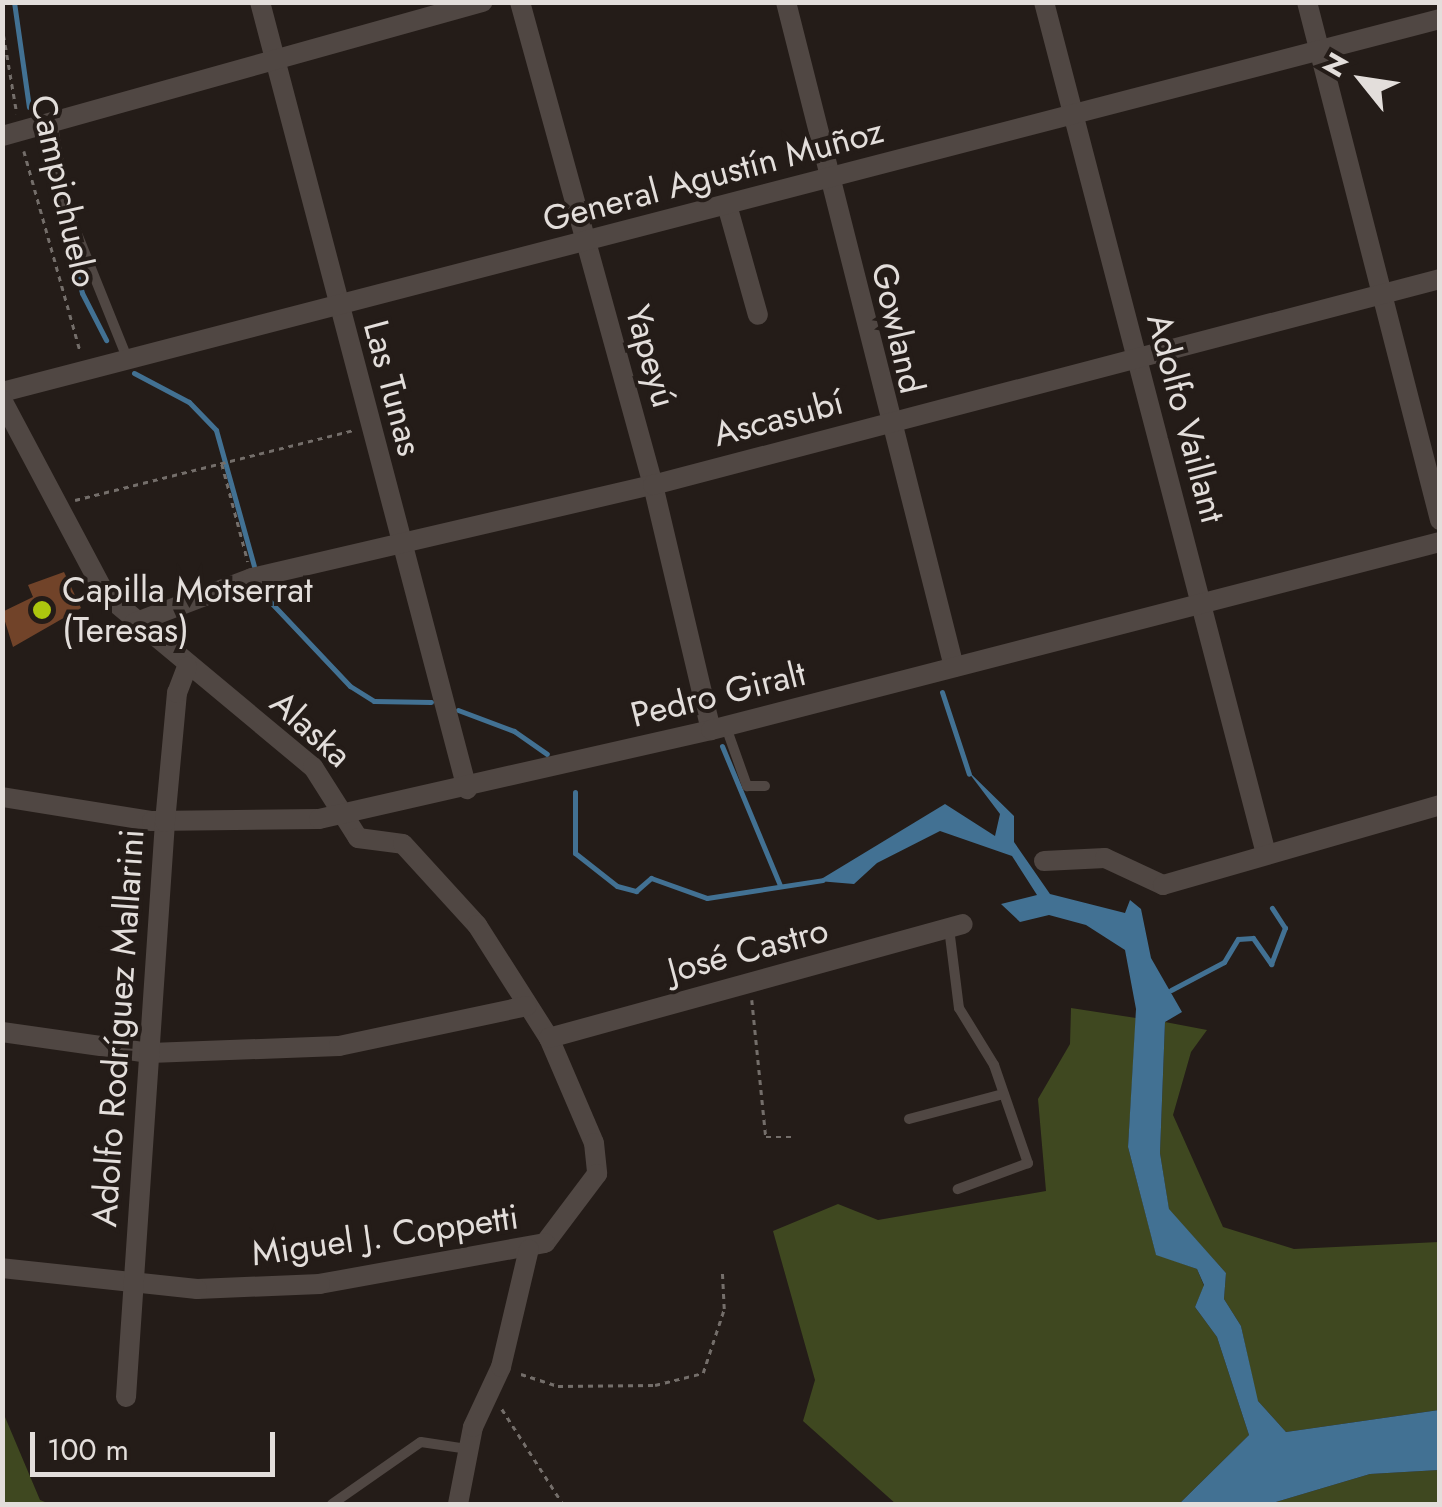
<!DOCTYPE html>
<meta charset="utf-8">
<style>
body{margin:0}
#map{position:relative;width:1442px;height:1507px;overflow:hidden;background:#241c18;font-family:Jost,sans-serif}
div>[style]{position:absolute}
.green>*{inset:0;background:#3f4820}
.water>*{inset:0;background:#427193}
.stream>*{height:5px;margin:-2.5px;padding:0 2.5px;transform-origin:2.5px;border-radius:2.5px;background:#427193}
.building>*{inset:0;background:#714329}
.path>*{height:2.5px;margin-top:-1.25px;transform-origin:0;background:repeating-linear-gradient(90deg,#746e6a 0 5px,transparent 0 10px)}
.service>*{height:10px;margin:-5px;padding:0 5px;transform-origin:5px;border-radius:5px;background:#504743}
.minor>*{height:20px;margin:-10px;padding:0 10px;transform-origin:10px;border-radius:10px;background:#504743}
.dots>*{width:28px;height:28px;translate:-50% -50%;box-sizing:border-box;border:5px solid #241c18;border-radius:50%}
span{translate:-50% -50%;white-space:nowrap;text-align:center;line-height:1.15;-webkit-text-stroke:8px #241c18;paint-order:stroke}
.street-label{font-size:35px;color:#e3dedb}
.poi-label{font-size:35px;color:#e3dedb}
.left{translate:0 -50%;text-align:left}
.frame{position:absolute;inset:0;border:5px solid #e3dedb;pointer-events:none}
.north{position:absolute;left:1312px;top:30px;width:100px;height:100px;-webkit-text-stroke:8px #241c18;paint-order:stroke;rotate:300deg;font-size:28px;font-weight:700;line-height:40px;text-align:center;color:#e3dedb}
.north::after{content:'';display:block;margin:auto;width:35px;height:45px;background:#e3dedb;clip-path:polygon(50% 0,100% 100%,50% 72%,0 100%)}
.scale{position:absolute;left:30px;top:1432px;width:245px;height:45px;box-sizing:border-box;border:5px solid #e3dedb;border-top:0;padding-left:12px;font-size:30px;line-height:35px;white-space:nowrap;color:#e3dedb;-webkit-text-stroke:8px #241c18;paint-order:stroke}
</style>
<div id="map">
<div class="green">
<div style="clip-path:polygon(1071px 1008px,1136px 1018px,1128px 1147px,1156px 1254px,1197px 1269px,1204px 1286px,1195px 1307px,1217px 1337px,1249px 1435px,1179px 1504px,896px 1504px,803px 1421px,815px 1380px,773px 1231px,838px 1204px,878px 1220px,1046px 1191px,1038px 1099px,1070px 1044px)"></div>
<div style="clip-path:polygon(1165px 1022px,1207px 1030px,1191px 1052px,1173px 1115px,1223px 1227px,1294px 1249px,1439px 1242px,1439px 1410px,1286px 1432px,1257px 1400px,1241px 1326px,1224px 1299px,1226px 1273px,1169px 1210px,1160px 1153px)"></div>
<div style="clip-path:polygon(3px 1366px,5px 1417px,40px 1500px,50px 1504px,3px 1504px)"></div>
<div style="clip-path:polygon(1439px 1470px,1439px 1504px,1269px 1504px,1370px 1474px)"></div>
</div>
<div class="water">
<div style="clip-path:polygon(966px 769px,1014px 816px,1014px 842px,1050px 894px,1125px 913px,1130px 900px,1141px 909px,1151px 958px,1182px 1012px,1165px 1022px,1160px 1153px,1169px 1209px,1226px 1273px,1224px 1299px,1241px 1326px,1258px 1401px,1286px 1432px,1439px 1410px,1439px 1470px,1370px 1474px,1269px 1504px,1179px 1504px,1249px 1435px,1217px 1337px,1195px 1307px,1204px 1285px,1197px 1269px,1156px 1255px,1128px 1147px,1136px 1009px,1125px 950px,1086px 925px,1049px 915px,1020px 922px,1001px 904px,1037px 895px,1012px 856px,940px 831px,877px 863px,854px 884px,818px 881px,945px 804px,995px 836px,1000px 814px)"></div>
</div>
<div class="stream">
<div style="left:14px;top:2px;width:106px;rotate:81.9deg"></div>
<div style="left:38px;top:133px;width:166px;rotate:74.6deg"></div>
<div style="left:82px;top:293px;width:53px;rotate:62.9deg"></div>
<div style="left:134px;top:373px;width:62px;rotate:27.8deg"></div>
<div style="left:189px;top:402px;width:39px;rotate:46deg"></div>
<div style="left:216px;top:430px;width:141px;rotate:74.4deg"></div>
<div style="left:262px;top:593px;width:128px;rotate:46.6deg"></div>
<div style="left:350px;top:686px;width:28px;rotate:32deg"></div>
<div style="left:374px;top:701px;width:57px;rotate:1deg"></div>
<div style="left:942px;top:692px;width:86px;rotate:71.8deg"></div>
<div style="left:458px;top:710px;width:60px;rotate:20.6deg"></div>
<div style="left:514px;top:731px;width:40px;rotate:34.9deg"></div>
<div style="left:722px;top:746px;width:151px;rotate:67.4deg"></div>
<div style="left:575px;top:792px;width:61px;rotate:90deg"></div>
<div style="left:575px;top:853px;width:53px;rotate:38.2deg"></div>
<div style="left:617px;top:886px;width:20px;rotate:15deg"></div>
<div style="left:636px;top:891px;width:20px;rotate:-41deg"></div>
<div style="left:651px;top:878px;width:59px;rotate:19.7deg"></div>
<div style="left:707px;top:898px;width:117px;rotate:-8.8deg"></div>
<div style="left:1171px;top:990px;width:60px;rotate:-27.8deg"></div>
<div style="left:1224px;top:962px;width:27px;rotate:-59deg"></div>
<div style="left:1238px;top:939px;width:15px;rotate:-4deg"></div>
<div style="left:1253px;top:938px;width:32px;rotate:55deg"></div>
<div style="left:1271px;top:964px;width:39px;rotate:-69deg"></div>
<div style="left:1285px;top:928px;width:24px;rotate:-123deg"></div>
</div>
<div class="building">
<div style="clip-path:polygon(64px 572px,81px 608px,13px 647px,2px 612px,33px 597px,28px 585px)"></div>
</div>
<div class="path">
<div style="left:2px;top:25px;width:90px;rotate:80.4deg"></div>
<div style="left:24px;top:151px;width:207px;rotate:74.3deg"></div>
<div style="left:222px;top:464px;width:101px;rotate:75.1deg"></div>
<div style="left:75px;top:500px;width:288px;rotate:-14.1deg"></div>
<div style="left:752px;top:1000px;width:138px;rotate:84.2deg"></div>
<div style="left:766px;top:1137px;width:26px"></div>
<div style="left:521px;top:1374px;width:39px;rotate:18deg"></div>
<div style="left:558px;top:1386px;width:97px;rotate:-0.6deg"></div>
<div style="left:655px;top:1385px;width:49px;rotate:-14deg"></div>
<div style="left:703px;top:1373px;width:67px;rotate:-71.8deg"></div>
<div style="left:724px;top:1309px;width:40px;rotate:-92.9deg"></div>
<div style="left:502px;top:1409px;width:113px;rotate:57.3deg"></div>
</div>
<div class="service">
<div style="left:52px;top:120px;width:87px;rotate:80.8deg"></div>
<div style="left:66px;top:206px;width:161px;rotate:68.1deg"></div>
<div style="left:726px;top:727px;width:63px;rotate:70.4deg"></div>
<div style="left:747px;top:786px;width:18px"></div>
<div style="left:949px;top:928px;width:81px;rotate:82.9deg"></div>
<div style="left:959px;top:1008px;width:67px;rotate:58.4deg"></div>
<div style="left:994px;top:1065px;width:104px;rotate:70.9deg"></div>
<div style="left:1028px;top:1163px;width:75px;rotate:159.6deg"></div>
<div style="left:909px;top:1119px;width:97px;rotate:-14.9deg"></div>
<div style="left:332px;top:1504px;width:108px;rotate:-34.9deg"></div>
<div style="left:421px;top:1442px;width:48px;rotate:8.5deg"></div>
</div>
<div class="minor">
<div style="left:260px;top:2px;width:814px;rotate:75.26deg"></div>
<div style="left:520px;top:2px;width:501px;rotate:74.6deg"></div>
<div style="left:653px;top:485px;width:252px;rotate:76.7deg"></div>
<div style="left:786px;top:2px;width:686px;rotate:75.82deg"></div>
<div style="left:1044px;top:2px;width:876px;rotate:75.39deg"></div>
<div style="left:1307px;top:2px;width:535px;rotate:75.6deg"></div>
<div style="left:2px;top:136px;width:499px;rotate:-15.6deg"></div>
<div style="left:727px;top:205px;width:114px;rotate:74.3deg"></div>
<div style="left:2px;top:392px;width:1486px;rotate:-14.54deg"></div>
<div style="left:2px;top:400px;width:220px;rotate:62deg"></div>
<div style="left:105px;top:594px;width:271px;rotate:39.8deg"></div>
<div style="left:313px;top:767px;width:84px;rotate:57.6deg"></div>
<div style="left:358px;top:838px;width:45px;rotate:7.6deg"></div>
<div style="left:403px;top:844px;width:110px;rotate:47.6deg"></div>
<div style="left:477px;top:925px;width:134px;rotate:57.5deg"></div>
<div style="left:549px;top:1038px;width:114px;rotate:66.8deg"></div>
<div style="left:594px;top:1143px;width:31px;rotate:84deg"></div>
<div style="left:597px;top:1174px;width:86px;rotate:127deg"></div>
<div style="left:545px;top:1243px;width:229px;rotate:169.7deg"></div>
<div style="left:320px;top:1284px;width:123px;rotate:177.7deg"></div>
<div style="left:197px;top:1289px;width:196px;rotate:-173.9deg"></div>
<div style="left:134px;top:623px;width:126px;rotate:-20.9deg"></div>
<div style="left:252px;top:578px;width:412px;rotate:-13.1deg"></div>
<div style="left:653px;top:485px;width:814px;rotate:-14.67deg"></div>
<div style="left:2px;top:797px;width:152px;rotate:9.1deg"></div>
<div style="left:152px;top:821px;width:167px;rotate:-0.7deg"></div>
<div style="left:319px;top:819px;width:402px;rotate:-12.8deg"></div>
<div style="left:711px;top:730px;width:753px;rotate:-14.46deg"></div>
<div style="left:1044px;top:861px;width:61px;rotate:-2.8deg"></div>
<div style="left:1105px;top:858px;width:64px;rotate:25deg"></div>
<div style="left:1163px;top:885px;width:288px;rotate:-16.1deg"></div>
<div style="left:2px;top:1032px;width:149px;rotate:8.1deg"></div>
<div style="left:150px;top:1053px;width:189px;rotate:-2.1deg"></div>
<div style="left:339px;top:1046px;width:192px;rotate:-12deg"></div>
<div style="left:549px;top:1038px;width:429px;rotate:-15.4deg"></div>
<div style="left:126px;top:1397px;width:576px;rotate:-86.12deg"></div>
<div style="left:165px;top:822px;width:130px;rotate:-84.7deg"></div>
<div style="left:177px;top:693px;width:28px;rotate:-69deg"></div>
<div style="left:458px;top:1504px;width:78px;rotate:-79deg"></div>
<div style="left:473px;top:1427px;width:66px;rotate:-65deg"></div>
<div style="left:501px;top:1367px;width:121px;rotate:-76.7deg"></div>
</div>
<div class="dots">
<div style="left:42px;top:610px;background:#adc60e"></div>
</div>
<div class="street-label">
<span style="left:713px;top:175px;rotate:-15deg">General Agustín Muñoz</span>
<span style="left:64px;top:191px;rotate:77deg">Campichuelo</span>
<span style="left:898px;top:328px;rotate:77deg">Gowland</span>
<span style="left:651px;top:356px;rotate:74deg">Yapeyú</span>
<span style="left:393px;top:388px;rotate:75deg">Las Tunas</span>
<span style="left:778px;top:418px;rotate:-15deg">Ascasubí</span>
<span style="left:1186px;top:418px;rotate:75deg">Adolfo Vaillant</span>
<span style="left:718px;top:694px;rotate:-14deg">Pedro Giralt</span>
<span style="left:311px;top:729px;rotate:42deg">Alaska</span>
<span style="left:748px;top:950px;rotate:-15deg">José Castro</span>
<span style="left:118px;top:1028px;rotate:-86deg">Adolfo Rodríguez Mallarini</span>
<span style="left:385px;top:1235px;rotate:-8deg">Miguel J. Coppetti</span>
</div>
<div class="poi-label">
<span class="left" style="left:62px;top:610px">Capilla Motserrat<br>(Teresas)</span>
</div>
<div class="frame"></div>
<div class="north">N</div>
<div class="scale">100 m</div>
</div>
